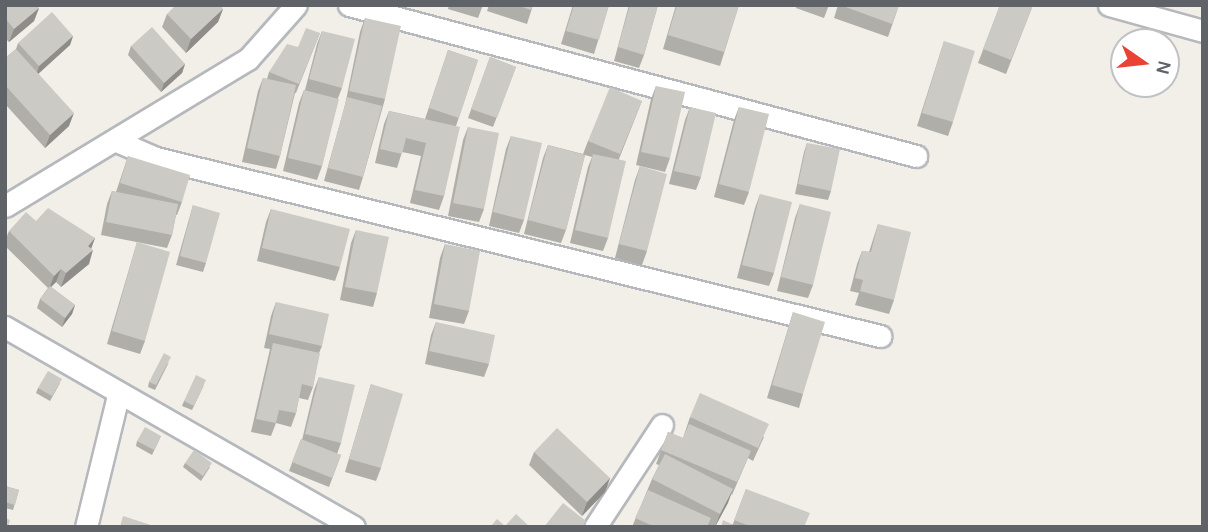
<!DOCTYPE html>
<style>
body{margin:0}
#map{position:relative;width:1208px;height:532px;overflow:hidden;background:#f1efe8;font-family:Karla,sans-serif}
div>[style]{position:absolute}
.roads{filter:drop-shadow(2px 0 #b5b8bc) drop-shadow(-2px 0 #b5b8bc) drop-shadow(0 2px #b5b8bc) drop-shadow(0 -2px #b5b8bc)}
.street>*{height:21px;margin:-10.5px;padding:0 10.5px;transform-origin:10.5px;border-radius:10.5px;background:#fff}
.wall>*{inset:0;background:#afaea9}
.shaded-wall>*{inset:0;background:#8f8d8a}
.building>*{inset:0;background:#cccac5}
span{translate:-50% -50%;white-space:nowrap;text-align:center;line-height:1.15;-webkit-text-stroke:6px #fff;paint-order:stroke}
.frame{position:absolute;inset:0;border:7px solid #5f6368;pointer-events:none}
.north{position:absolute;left:1110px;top:28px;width:70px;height:70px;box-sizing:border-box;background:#fff;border:2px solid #bfc1c3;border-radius:50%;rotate:104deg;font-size:19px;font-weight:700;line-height:28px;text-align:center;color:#5f6368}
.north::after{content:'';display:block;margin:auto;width:24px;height:32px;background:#ea4335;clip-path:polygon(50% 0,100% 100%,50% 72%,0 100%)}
</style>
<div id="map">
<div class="roads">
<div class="street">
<div style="left:349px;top:5px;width:587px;rotate:14.91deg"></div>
<div style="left:1109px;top:5px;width:98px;rotate:15.5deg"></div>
<div style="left:119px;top:142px;width:40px;rotate:23.4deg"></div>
<div style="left:156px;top:158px;width:746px;rotate:13.81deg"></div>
<div style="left:5px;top:206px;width:284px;rotate:-31.2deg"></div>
<div style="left:248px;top:59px;width:72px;rotate:-48.4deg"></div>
<div style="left:5px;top:327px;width:402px;rotate:29.8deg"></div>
<div style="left:86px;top:527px;width:135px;rotate:-76.3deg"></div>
<div style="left:595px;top:527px;width:122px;rotate:-56.7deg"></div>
</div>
</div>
<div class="wall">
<div style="clip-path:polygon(5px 5px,39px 8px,34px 21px,9px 42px,5px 38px)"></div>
<div style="clip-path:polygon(449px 5px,483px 5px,478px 18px,448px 9px)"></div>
<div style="clip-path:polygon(489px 5px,533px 5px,527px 24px,487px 11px)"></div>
<div style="clip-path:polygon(573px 5px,609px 5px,594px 54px,561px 44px)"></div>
<div style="clip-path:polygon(629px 5px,658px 5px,644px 55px,639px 68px,614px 61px)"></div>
<div style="clip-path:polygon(676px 5px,739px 5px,720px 66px,663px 49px)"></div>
<div style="clip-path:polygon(797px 5px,829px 5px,824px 18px,796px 8px)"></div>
<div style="clip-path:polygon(838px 5px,899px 5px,888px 37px,834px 18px)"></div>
<div style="clip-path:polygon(1000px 5px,1033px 5px,1006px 74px,978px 63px)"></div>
<div style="clip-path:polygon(223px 9px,218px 22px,186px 53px,162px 27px,167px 14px)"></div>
<div style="clip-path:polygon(365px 18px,385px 99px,363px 177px,359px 190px,324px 181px,345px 105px,360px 32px)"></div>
<div style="clip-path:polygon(322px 31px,342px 88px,338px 98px,322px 166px,317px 180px,283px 171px,299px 103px,304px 90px,305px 90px,317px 44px)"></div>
<div style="clip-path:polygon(320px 33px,296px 93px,295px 93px,280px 156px,276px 169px,242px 162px,258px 91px,263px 78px,267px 79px,269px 72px,298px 47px)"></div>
<div style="clip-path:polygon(73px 36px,70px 45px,38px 73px,69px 126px,45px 148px,5px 104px,5px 58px,16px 49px,18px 43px)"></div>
<div style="clip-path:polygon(944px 41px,953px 122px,948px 136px,917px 126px)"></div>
<div style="clip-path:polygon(131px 46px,185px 64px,182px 73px,161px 92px,128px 55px)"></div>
<div style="clip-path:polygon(448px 50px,478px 60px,456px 126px,444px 196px,439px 210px,410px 203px,421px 156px,402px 152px,397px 168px,375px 163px,384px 124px,389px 111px,425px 119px)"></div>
<div style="clip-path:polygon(490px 57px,516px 67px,493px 127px,468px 118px)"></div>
<div style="clip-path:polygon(656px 86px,670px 158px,665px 172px,636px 165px,651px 99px)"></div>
<div style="clip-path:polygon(642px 101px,619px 159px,608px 238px,603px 251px,570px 243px,588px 167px,592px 157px,585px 155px,566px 230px,561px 243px,524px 234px,543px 158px,548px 145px,583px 154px,588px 141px)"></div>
<div style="clip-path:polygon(690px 107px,701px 177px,696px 190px,669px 184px,685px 120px)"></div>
<div style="clip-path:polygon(739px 107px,749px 192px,744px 205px,714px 197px,734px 120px)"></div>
<div style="clip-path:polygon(468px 127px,484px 209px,479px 222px,448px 216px,463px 140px)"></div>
<div style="clip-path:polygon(511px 136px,524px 220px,519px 233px,489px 226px,506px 149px)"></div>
<div style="clip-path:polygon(807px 143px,831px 191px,828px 200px,795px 194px,804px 152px)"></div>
<div style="clip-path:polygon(128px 156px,182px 202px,177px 215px,176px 215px,172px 235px,167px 248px,101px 235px,107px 204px,112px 191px,116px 192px)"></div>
<div style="clip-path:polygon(640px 166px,647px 251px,642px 265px,615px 258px,635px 180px)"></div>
<div style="clip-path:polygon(760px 194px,774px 273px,769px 286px,737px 278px,755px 208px)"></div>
<div style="clip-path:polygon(800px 204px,813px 285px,808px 298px,777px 291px,795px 218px)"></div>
<div style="clip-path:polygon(193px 205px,206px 263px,203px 272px,176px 265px)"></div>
<div style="clip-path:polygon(271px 209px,340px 267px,335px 281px,257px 261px,266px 222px)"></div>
<div style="clip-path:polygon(36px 221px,95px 238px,91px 248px,89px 264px,61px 287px,56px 282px,51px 287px,75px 305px,72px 314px,62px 327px,37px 308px,40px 299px,48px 288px,5px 246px,5px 241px,9px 231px)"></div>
<div style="clip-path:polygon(878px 224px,894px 300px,889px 314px,855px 305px,859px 293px,850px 291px,857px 264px,862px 251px,869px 252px)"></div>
<div style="clip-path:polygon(356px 230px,377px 293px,373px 307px,340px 300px,351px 243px)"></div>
<div style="clip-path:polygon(137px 242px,145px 341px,140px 354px,107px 344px)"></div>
<div style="clip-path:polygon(445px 244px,469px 311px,464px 324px,429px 318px,440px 258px)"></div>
<div style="clip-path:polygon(276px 302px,322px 346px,319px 353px,313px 387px,308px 400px,299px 398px,296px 413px,291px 427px,276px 423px,271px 436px,251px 432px,270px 349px,264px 348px,271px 316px)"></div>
<div style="clip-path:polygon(793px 312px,803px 394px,799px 408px,767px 398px)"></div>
<div style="clip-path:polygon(436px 322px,489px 364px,484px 377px,425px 364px,431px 335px)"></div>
<div style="clip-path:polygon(169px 362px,155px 390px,148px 387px,149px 382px)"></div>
<div style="clip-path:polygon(319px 377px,341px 443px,337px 454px,341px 455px,329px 487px,289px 471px,301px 439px,302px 440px,314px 390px)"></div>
<div style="clip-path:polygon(60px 383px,50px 401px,36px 393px,38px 388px)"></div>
<div style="clip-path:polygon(371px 384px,381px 468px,376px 481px,345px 472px)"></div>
<div style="clip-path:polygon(204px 385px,192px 410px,182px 406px,184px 401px)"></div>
<div style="clip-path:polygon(690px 417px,764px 437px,753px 461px,748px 458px,732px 495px,731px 494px,715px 527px,709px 525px,708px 527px,632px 527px,652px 479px,659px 465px,656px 464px,668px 432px,683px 438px)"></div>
<div style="clip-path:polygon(161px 436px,152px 455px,136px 446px,137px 441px)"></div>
<div style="clip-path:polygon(534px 452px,610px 478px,605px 492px,582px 516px,529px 465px)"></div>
<div style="clip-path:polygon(185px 463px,210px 467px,201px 481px,183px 467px)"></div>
<div style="clip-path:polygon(5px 486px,19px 490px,13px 510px,5px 508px)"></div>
<div style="clip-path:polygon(746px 489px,805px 527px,721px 527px,733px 524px)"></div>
</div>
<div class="shaded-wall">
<div style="clip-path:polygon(39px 8px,34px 21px,9px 42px,14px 29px)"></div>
<div style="clip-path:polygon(223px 9px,218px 22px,186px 53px,191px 39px)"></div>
<div style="clip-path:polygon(73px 36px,70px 45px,36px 76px,39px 66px)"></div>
<div style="clip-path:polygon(185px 64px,182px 73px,161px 92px,164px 83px)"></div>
<div style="clip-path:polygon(74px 113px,69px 126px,45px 148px,50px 135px)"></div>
<div style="clip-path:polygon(95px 238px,90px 252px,93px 250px,89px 264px,61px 287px,66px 273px)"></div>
<div style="clip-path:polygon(61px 269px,56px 282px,49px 289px,54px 276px)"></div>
<div style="clip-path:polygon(75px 305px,72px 314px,62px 327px,65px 318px)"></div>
<div style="clip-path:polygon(610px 478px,605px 492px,582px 516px,587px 502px)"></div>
<div style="clip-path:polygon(733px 489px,728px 503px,715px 527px,720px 514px)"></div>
</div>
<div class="building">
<div style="clip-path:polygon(5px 5px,37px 5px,39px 8px,14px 29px,5px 18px)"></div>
<div style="clip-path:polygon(176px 5px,220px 5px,223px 9px,191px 39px,167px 14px)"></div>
<div style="clip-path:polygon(516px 5px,533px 5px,531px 10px)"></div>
<div style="clip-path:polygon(574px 5px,609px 5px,599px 40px,566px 31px)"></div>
<div style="clip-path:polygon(630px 5px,658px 5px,644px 55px,618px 47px)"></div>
<div style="clip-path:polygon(677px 5px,739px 5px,724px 52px,668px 35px)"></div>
<div style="clip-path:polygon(840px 5px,899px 5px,892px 24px)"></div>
<div style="clip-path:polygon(1000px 5px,1033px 5px,1011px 60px,983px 49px)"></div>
<div style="clip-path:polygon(52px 12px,73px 36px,39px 66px,18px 43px)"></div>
<div style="clip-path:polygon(365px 18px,401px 26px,385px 99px,349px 91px)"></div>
<div style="clip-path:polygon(152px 27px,185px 64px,164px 83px,131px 46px)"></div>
<div style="clip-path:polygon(306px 28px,320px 33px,299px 84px,269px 72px,287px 44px,298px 47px)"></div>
<div style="clip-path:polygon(322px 31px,355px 39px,342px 88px,309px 79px)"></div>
<div style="clip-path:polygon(944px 41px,975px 51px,953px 122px,922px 113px)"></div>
<div style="clip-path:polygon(16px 49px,74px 113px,50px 135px,5px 85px,5px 58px)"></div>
<div style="clip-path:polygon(448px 50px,478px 60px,459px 118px,429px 108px)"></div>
<div style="clip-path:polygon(490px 57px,516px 67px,497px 118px,471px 109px)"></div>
<div style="clip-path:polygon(263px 78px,296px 85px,280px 156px,247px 148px)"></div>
<div style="clip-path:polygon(656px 86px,685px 92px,670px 158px,641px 152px)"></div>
<div style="clip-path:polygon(610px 87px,642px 101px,620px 154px,588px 141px)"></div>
<div style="clip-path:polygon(304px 90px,339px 99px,322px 166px,288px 158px)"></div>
<div style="clip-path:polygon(347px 97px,382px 106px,363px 177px,328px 168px)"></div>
<div style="clip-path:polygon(690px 107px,716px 113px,701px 177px,674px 171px)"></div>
<div style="clip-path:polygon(739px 107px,769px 114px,749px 192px,719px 184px)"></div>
<div style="clip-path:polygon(389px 111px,460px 127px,444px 196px,415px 190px,426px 143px,406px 138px,402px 154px,380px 149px)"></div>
<div style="clip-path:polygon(468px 127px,499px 133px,484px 209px,453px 203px)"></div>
<div style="clip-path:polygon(511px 136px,542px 143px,524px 220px,493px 212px)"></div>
<div style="clip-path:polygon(807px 143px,840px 149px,831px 191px,798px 184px)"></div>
<div style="clip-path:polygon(548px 145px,585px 155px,566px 230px,528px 220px)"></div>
<div style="clip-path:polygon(593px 154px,626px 161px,608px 238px,575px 230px)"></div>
<div style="clip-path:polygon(128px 156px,190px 175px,182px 202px,120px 183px)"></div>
<div style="clip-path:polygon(640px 166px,667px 174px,647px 251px,619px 244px)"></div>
<div style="clip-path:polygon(112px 191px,178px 204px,172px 235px,106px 222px)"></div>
<div style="clip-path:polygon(760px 194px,792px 202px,774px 273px,742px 265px)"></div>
<div style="clip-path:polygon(800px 204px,831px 212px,813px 285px,781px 277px)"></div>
<div style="clip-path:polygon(193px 205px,220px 213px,206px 263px,180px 256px)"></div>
<div style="clip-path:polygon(48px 208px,95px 238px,88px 246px,93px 250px,66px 273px,61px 269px,54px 276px,9px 231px,26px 212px,36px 221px)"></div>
<div style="clip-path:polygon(271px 209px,350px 229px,340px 267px,262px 248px)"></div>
<div style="clip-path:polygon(878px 224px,911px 232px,894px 300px,860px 291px,863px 280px,855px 278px,862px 251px,871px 252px)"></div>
<div style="clip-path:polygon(356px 230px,389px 237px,377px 293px,345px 287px)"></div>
<div style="clip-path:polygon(137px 242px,170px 252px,145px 341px,112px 331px)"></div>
<div style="clip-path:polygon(445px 244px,480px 251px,469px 311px,434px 304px)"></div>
<div style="clip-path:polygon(50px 286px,75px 305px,65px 318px,40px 299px)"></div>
<div style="clip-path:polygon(276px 302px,329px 314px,322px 346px,269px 334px)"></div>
<div style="clip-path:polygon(793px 312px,825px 322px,803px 394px,772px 385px)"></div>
<div style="clip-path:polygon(436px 322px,495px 335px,489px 364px,429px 351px)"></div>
<div style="clip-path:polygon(273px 343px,320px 353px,313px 387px,302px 384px,296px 413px,279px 410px,276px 423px,256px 419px)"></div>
<div style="clip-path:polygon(164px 353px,171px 357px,156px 385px,149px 382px)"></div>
<div style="clip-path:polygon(48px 371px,62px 379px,52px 396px,38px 388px)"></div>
<div style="clip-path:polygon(196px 375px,206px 380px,194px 406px,184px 401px)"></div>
<div style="clip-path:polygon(319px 377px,355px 385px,341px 443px,305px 434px)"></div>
<div style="clip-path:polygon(371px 384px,403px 394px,381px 468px,349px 459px)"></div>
<div style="clip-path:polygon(700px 393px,769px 424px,758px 448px,690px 417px)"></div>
<div style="clip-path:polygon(689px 424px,751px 451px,737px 482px,661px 450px,668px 432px,683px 438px)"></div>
<div style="clip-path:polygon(145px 427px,161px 436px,154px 450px,137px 441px)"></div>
<div style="clip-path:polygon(557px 428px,610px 478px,587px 502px,534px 452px)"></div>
<div style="clip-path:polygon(301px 439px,341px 455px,332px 478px,292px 462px)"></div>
<div style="clip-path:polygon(194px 450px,212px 463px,203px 476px,185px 463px)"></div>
<div style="clip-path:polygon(665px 454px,733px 489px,720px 514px,652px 479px)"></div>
<div style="clip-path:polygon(5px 486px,19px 490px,15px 505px,5px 502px)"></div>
<div style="clip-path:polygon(746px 489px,810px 513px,804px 527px,752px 527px,734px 520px)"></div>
<div style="clip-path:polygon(648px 490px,711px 518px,707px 527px,655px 527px,635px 518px)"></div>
<div style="clip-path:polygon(563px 503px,586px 521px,582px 527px,544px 527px)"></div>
<div style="clip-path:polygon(516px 514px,530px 527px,490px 527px,497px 519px,505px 526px)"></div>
<div style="clip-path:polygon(123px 516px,157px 527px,120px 527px)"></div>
<div style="clip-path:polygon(5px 518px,10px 520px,8px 527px,5px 527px)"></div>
<div style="clip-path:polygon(723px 520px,738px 527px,721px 527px)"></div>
</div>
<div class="frame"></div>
<div class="north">N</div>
</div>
